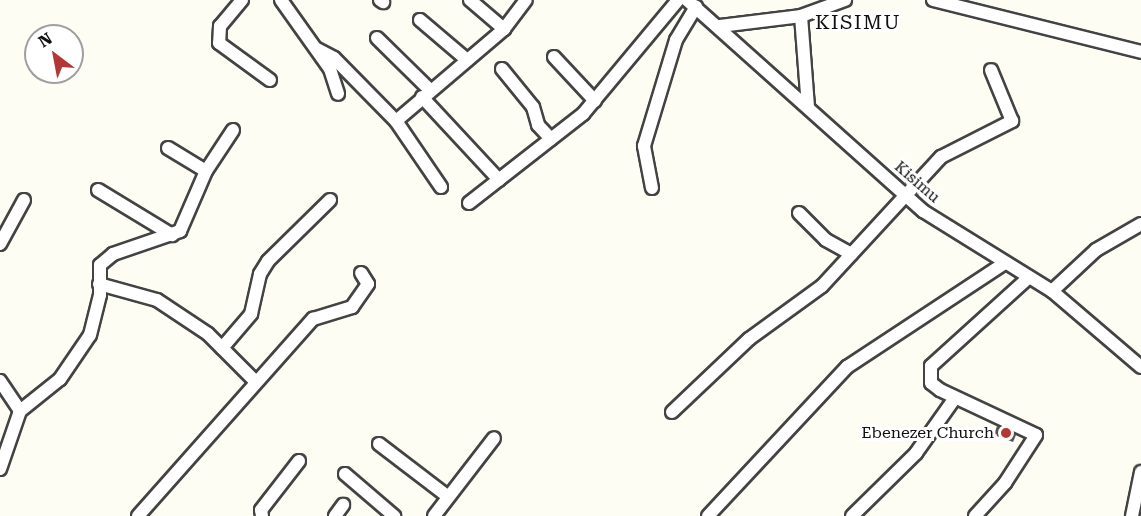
<!DOCTYPE html>
<style>
body{margin:0}
#map{position:relative;width:1141px;height:516px;overflow:hidden;background:#fefdf4;font-family:"Roboto Serif",serif}
div>[style]{position:absolute}
.building>*{inset:0;background:#57524d}
.roads{filter:drop-shadow(2px 0 #434343) drop-shadow(-2px 0 #434343) drop-shadow(0 2px #434343) drop-shadow(0 -2px #434343)}
.minor>*{height:12px;margin:-6px;padding:0 6px;transform-origin:6px;border-radius:6px;background:#fff}
.dots>*{width:16px;height:16px;translate:-50% -50%;box-sizing:border-box;border:3px solid #fff;border-radius:50%}
span{translate:-50% -50%;white-space:nowrap;text-align:center;line-height:1.15;-webkit-text-stroke:6px #fff;paint-order:stroke}
.street-label{font-size:16px;color:#101010}
.poi-label{font-size:16px;color:#101010}
.right{translate:-100% -50%;text-align:right}
.quarter-label{font-size:20px;color:#101010;letter-spacing:1.5px}
.north{position:absolute;left:24px;top:24px;width:60px;height:60px;box-sizing:border-box;background:#fff;border:2px solid #9f9f9f;border-radius:50%;rotate:328deg;font-size:16px;font-weight:700;line-height:24px;text-align:center;color:#101010}
.north::after{content:'';display:block;margin:auto;width:21px;height:27px;background:#b33734;clip-path:polygon(50% 0,100% 100%,50% 72%,0 100%)}
</style>
<div id="map">
<div class="building">
<div style="clip-path:polygon(997px 426px,1016px 435px,1013px 442px,994px 435px)"></div>
</div>
<div class="roads">
<div class="minor">
<div style="left:242px;top:0;width:34px;rotate:130deg"></div>
<div style="left:220px;top:26px;width:17px;rotate:93deg"></div>
<div style="left:219px;top:43px;width:63px;rotate:36deg"></div>
<div style="left:281px;top:0;width:85px;rotate:54.6deg"></div>
<div style="left:330px;top:69px;width:26px;rotate:72deg"></div>
<div style="left:380px;top:0;width:4px;rotate:34deg"></div>
<div style="left:470px;top:0;width:45px;rotate:40.5deg"></div>
<div style="left:687px;top:0;width:317px;rotate:41.8deg"></div>
<div style="left:923px;top:211px;width:152px;rotate:31.8deg"></div>
<div style="left:1052px;top:291px;width:117px;rotate:40.5deg"></div>
<div style="left:933px;top:0;width:214px;rotate:14deg"></div>
<div style="left:801px;top:16px;width:90px;rotate:85.6deg"></div>
<div style="left:420px;top:20px;width:62px;rotate:40.4deg"></div>
<div style="left:720px;top:26px;width:82px;rotate:-7deg"></div>
<div style="left:801px;top:16px;width:47px;rotate:-20deg"></div>
<div style="left:377px;top:38px;width:74px;rotate:44.5deg"></div>
<div style="left:317px;top:49px;width:19px;rotate:28deg"></div>
<div style="left:334px;top:58px;width:88px;rotate:45.5deg"></div>
<div style="left:396px;top:121px;width:80px;rotate:55.7deg"></div>
<div style="left:554px;top:57px;width:60px;rotate:47deg"></div>
<div style="left:502px;top:69px;width:49px;rotate:50.8deg"></div>
<div style="left:533px;top:107px;width:19px;rotate:74deg"></div>
<div style="left:538px;top:125px;width:19px;rotate:47deg"></div>
<div style="left:422px;top:97px;width:113px;rotate:47.1deg"></div>
<div style="left:396px;top:121px;width:142px;rotate:-40.4deg"></div>
<div style="left:504px;top:29px;width:36px;rotate:-53deg"></div>
<div style="left:168px;top:148px;width:44px;rotate:31.2deg"></div>
<div style="left:652px;top:188px;width:43px;rotate:-100.8deg"></div>
<div style="left:644px;top:146px;width:111px;rotate:-73.2deg"></div>
<div style="left:676px;top:40px;width:39px;rotate:-59deg"></div>
<div style="left:98px;top:190px;width:87px;rotate:31.3deg"></div>
<div style="left:469px;top:203px;width:145px;rotate:-38deg"></div>
<div style="left:583px;top:114px;width:148px;rotate:-50.2deg"></div>
<div style="left:799px;top:213px;width:38px;rotate:45deg"></div>
<div style="left:826px;top:240px;width:29px;rotate:29deg"></div>
<div style="left:0;top:244px;width:50px;rotate:-61.4deg"></div>
<div style="left:99px;top:284px;width:60px;rotate:15.4deg"></div>
<div style="left:157px;top:300px;width:61px;rotate:33.7deg"></div>
<div style="left:208px;top:334px;width:65px;rotate:45deg"></div>
<div style="left:1052px;top:291px;width:60px;rotate:-43deg"></div>
<div style="left:1096px;top:250px;width:52px;rotate:-30deg"></div>
<div style="left:222px;top:348px;width:45px;rotate:-49.5deg"></div>
<div style="left:251px;top:314px;width:41px;rotate:-77.3deg"></div>
<div style="left:260px;top:274px;width:15px;rotate:-58deg"></div>
<div style="left:268px;top:261px;width:87px;rotate:-44.5deg"></div>
<div style="left:0;top:381px;width:36px;rotate:56deg"></div>
<div style="left:672px;top:412px;width:106px;rotate:-43.5deg"></div>
<div style="left:749px;top:339px;width:90px;rotate:-36deg"></div>
<div style="left:822px;top:286px;width:176px;rotate:-47.3deg"></div>
<div style="left:941px;top:157px;width:80px;rotate:-26.9deg"></div>
<div style="left:1012px;top:121px;width:55px;rotate:-112.4deg"></div>
<div style="left:379px;top:444px;width:84px;rotate:37.3deg"></div>
<div style="left:0;top:469px;width:61px;rotate:-71deg"></div>
<div style="left:20px;top:411px;width:51px;rotate:-38.7deg"></div>
<div style="left:60px;top:379px;width:53px;rotate:-55.7deg"></div>
<div style="left:90px;top:335px;width:41px;rotate:-76deg"></div>
<div style="left:100px;top:295px;width:30px;rotate:-90deg"></div>
<div style="left:100px;top:265px;width:17px;rotate:-40deg"></div>
<div style="left:113px;top:254px;width:71px;rotate:-18.9deg"></div>
<div style="left:180px;top:231px;width:65px;rotate:-66.6deg"></div>
<div style="left:206px;top:171px;width:49px;rotate:-56.6deg"></div>
<div style="left:345px;top:474px;width:65px;rotate:40.6deg"></div>
<div style="left:138px;top:516px;width:264px;rotate:-48.4deg"></div>
<div style="left:313px;top:319px;width:41px;rotate:-17.1deg"></div>
<div style="left:352px;top:307px;width:28px;rotate:-55deg"></div>
<div style="left:368px;top:284px;width:13px;rotate:-122deg"></div>
<div style="left:262px;top:516px;width:6px;rotate:-99deg"></div>
<div style="left:261px;top:510px;width:62px;rotate:-52.2deg"></div>
<div style="left:335px;top:516px;width:14px;rotate:-54deg"></div>
<div style="left:434px;top:516px;width:98px;rotate:-52.4deg"></div>
<div style="left:708px;top:516px;width:204px;rotate:-47deg"></div>
<div style="left:847px;top:367px;width:189px;rotate:-33.4deg"></div>
<div style="left:852px;top:516px;width:90px;rotate:-44.5deg"></div>
<div style="left:916px;top:453px;width:67px;rotate:-54.7deg"></div>
<div style="left:975px;top:516px;width:45px;rotate:-47.7deg"></div>
<div style="left:1005px;top:483px;width:57px;rotate:-57.1deg"></div>
<div style="left:1036px;top:435px;width:106px;rotate:-154.9deg"></div>
<div style="left:940px;top:390px;width:11px;rotate:-142deg"></div>
<div style="left:931px;top:383px;width:17px;rotate:-90deg"></div>
<div style="left:931px;top:366px;width:132px;rotate:-42.2deg"></div>
<div style="left:1132px;top:516px;width:45px;rotate:-78.4deg"></div>
</div>
</div>
<div class="dots">
<div style="left:1006px;top:433px;background:#b33734"></div>
</div>
<div class="street-label">
<span style="left:917px;top:182px;rotate:41deg">Kisimu</span>
</div>
<div class="poi-label">
<span class="right" style="left:994px;top:433px">Ebenezer Church</span>
</div>
<div class="quarter-label">
<span style="left:858px;top:22px">KISIMU</span>
</div>
<div class="north">N</div>
</div>
